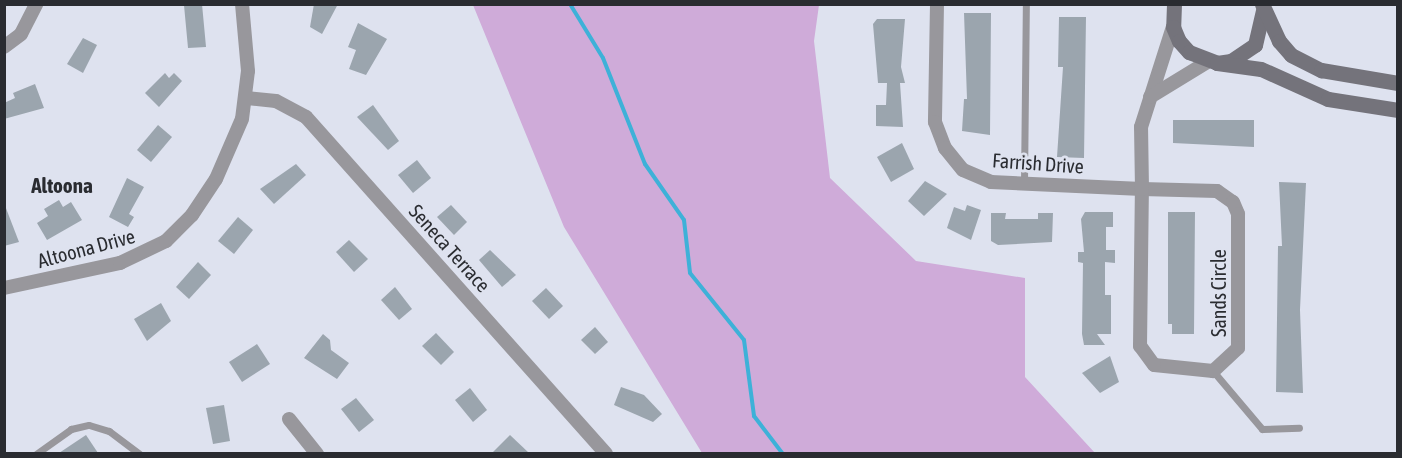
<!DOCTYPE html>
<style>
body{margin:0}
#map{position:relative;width:1402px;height:458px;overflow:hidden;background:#dee2ef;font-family:"Asap Condensed",sans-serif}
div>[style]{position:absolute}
.green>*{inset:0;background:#cfabd9}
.stream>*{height:4px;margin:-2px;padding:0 2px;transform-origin:2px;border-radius:2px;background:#3eb1d8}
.building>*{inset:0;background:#9ba5ae}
.lane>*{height:7px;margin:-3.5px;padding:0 3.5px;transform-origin:3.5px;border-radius:3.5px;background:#98979c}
.street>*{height:14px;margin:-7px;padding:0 7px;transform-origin:7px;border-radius:7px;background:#98979c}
.secondary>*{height:15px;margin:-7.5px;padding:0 7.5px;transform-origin:7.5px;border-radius:7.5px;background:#74737b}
span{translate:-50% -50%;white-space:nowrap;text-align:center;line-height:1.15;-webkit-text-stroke:6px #dee2ef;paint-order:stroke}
.street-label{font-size:20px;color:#2a2c31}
.neighbourhood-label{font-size:21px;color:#2a2c31;font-weight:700}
.frame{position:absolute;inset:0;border:6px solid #2a2c31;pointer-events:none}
</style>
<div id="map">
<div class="green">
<div style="clip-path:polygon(473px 5px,819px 5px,814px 41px,830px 178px,916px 261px,1025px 278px,1025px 377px,1095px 453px,702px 453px,564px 227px)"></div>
</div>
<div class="stream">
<div style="left:570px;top:4px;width:63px;rotate:58.6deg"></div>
<div style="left:603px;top:58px;width:114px;rotate:68.4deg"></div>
<div style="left:645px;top:164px;width:68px;rotate:55.1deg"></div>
<div style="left:684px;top:220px;width:53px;rotate:83.5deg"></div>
<div style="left:690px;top:273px;width:86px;rotate:51.1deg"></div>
<div style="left:744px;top:340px;width:77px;rotate:82.5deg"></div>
<div style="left:754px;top:416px;width:48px;rotate:52.7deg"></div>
</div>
<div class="building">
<div style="clip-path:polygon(202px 4px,206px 47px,188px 48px,184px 5px)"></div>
<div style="clip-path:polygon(314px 4px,338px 4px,322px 34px,310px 27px)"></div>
<div style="clip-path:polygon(964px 13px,991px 13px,990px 135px,962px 131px,964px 99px,967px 99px)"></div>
<div style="clip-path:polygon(1059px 17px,1086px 17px,1084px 158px,1057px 157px,1063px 67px,1058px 67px)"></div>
<div style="clip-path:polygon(877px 19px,905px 19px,901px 67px,905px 83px,900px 83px,903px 127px,876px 126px,876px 105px,886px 105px,887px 83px,878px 83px,873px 24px)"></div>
<div style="clip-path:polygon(358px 23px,387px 39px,366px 75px,349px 69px,356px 50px,348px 47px)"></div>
<div style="clip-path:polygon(83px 38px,97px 45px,83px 73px,67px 64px)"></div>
<div style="clip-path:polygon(165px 73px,169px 78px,174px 73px,182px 81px,159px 107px,145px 93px)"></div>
<div style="clip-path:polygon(35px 84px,44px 108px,4px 119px,4px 103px,15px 98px,13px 93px)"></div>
<div style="clip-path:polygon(373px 105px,399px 141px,388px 150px,357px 117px)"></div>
<div style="clip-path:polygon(1173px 120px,1254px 120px,1254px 147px,1173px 143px)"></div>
<div style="clip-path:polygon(158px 125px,172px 137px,151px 162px,137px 150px)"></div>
<div style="clip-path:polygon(902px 143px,914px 169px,891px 182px,877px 157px)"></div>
<div style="clip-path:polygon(417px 160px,431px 178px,413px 193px,398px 175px)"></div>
<div style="clip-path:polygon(296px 164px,306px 175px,274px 204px,260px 189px)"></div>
<div style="clip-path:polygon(127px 178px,144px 187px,129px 214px,134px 217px,128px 227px,109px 217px)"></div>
<div style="clip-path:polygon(925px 181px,947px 194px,924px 216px,908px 201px)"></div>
<div style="clip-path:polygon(1279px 182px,1306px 183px,1300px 310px,1303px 393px,1276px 392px,1278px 246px,1282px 246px)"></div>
<div style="clip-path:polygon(59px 200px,63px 207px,71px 202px,82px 220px,47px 240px,37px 223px,48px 216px,44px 209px)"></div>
<div style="clip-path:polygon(4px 203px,19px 242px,4px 246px)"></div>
<div style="clip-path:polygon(451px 205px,467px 222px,454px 235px,437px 217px)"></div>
<div style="clip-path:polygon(967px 205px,981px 210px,971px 240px,947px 228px,954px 207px,965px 211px)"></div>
<div style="clip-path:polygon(1085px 212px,1113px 212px,1113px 227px,1106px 227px,1106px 250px,1115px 250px,1115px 263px,1105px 262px,1105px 295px,1111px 295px,1111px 334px,1097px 334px,1105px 345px,1084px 345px,1082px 334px,1083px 263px,1078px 262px,1078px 252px,1084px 252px,1081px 219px)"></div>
<div style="clip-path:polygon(1168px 212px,1195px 212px,1194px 334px,1172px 334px,1172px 324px,1168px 324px)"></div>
<div style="clip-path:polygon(991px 213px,1006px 213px,1005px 219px,1038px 219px,1038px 213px,1053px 213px,1052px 242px,998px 245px,991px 241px)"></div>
<div style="clip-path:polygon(238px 217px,253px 230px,234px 254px,218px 241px)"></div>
<div style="clip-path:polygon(349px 240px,368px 259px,354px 272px,336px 252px)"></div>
<div style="clip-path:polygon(490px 250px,516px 275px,502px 287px,479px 260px)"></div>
<div style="clip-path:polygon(198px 262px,211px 275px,189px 299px,176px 287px)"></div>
<div style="clip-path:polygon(395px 287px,412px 309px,399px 320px,381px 300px)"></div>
<div style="clip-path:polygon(546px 288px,563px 306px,549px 319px,532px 301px)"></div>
<div style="clip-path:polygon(161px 303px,171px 321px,147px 341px,134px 319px)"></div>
<div style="clip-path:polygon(595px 327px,608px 342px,595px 354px,581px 340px)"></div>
<div style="clip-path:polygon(436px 333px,454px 352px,441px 365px,422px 346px)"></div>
<div style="clip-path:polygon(323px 334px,330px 340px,331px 350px,349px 363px,337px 379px,304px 358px)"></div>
<div style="clip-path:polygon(257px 344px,270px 364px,242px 382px,229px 362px)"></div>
<div style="clip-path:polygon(1110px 356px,1119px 382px,1100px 393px,1082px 373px)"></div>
<div style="clip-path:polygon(621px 387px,644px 395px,662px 414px,653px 422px,614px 405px)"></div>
<div style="clip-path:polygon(470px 388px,487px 410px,473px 422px,455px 400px)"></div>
<div style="clip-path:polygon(356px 398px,374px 420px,359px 432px,341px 409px)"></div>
<div style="clip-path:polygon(224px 405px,230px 441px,213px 444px,206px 408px)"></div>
<div style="clip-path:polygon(86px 435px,98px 453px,59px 453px)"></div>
<div style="clip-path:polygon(510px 435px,529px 453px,492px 453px)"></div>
</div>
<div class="lane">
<div style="left:1024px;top:183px;width:179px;rotate:-89.4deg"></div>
<div style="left:1213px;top:371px;width:76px;rotate:49.8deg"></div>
<div style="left:1262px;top:429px;width:37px;rotate:-2deg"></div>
<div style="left:36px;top:454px;width:43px;rotate:-35.5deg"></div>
<div style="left:71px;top:429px;width:18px;rotate:-13deg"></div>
<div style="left:89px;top:425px;width:21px;rotate:17deg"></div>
<div style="left:109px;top:431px;width:38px;rotate:37deg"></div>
</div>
<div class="street">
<div style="left:937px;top:4px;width:118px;rotate:91deg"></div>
<div style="left:935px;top:122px;width:28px;rotate:69deg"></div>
<div style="left:945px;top:148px;width:28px;rotate:51deg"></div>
<div style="left:963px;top:170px;width:30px;rotate:23deg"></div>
<div style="left:991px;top:182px;width:151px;rotate:2.7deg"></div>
<div style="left:1142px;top:189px;width:75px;rotate:1.5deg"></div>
<div style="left:1217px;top:191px;width:19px;rotate:35deg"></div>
<div style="left:1233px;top:202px;width:13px;rotate:67deg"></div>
<div style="left:1238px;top:214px;width:134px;rotate:90deg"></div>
<div style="left:1238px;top:348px;width:34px;rotate:137deg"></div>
<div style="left:1213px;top:371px;width:59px;rotate:-174.2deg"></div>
<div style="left:1154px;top:365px;width:24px;rotate:-126deg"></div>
<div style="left:1140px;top:346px;width:157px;rotate:-89.3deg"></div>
<div style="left:1142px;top:189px;width:62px;rotate:-90.9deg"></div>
<div style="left:1141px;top:127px;width:105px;rotate:-72.3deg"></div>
<div style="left:4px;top:47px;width:21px;rotate:-37deg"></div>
<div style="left:21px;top:34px;width:34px;rotate:-63deg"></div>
<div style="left:1150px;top:97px;width:69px;rotate:-31.4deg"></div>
<div style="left:247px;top:98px;width:29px;rotate:6deg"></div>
<div style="left:276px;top:101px;width:34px;rotate:28deg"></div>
<div style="left:306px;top:117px;width:451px;rotate:48.3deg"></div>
<div style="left:4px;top:288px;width:119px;rotate:-12.2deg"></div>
<div style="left:120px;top:263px;width:51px;rotate:-25.6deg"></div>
<div style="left:166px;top:241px;width:37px;rotate:-45deg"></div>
<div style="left:192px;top:215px;width:43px;rotate:-56.3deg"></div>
<div style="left:216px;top:179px;width:65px;rotate:-66.6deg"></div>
<div style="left:242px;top:119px;width:48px;rotate:-82.9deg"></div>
<div style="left:248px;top:71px;width:67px;rotate:-95.1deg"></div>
<div style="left:289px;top:419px;width:45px;rotate:51.3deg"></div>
</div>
<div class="secondary">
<div style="left:1174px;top:4px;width:23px;rotate:92deg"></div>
<div style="left:1173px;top:27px;width:15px;rotate:67deg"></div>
<div style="left:1179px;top:41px;width:15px;rotate:48deg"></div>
<div style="left:1189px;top:52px;width:30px;rotate:21deg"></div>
<div style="left:1217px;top:63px;width:14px;rotate:-8deg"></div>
<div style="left:1231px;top:61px;width:29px;rotate:-34deg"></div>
<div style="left:1255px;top:45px;width:35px;rotate:-77deg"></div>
<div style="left:1262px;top:4px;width:41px;rotate:65.3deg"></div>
<div style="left:1279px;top:41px;width:18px;rotate:49deg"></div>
<div style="left:1291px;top:55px;width:34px;rotate:27deg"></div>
<div style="left:1321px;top:70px;width:78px;rotate:9.6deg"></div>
<div style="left:1217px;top:63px;width:44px;rotate:7.8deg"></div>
<div style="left:1261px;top:69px;width:73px;rotate:24.1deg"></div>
<div style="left:1328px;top:99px;width:71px;rotate:8.9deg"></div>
</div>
<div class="street-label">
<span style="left:1038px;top:163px;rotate:4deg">Farrish Drive</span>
<span style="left:86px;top:248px;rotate:-15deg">Altoona Drive</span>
<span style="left:450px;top:248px;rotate:48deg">Seneca Terrace</span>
<span style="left:1218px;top:293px;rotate:-90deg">Sands Circle</span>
</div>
<div class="neighbourhood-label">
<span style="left:62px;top:185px">Altoona</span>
</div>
<div class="frame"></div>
</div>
